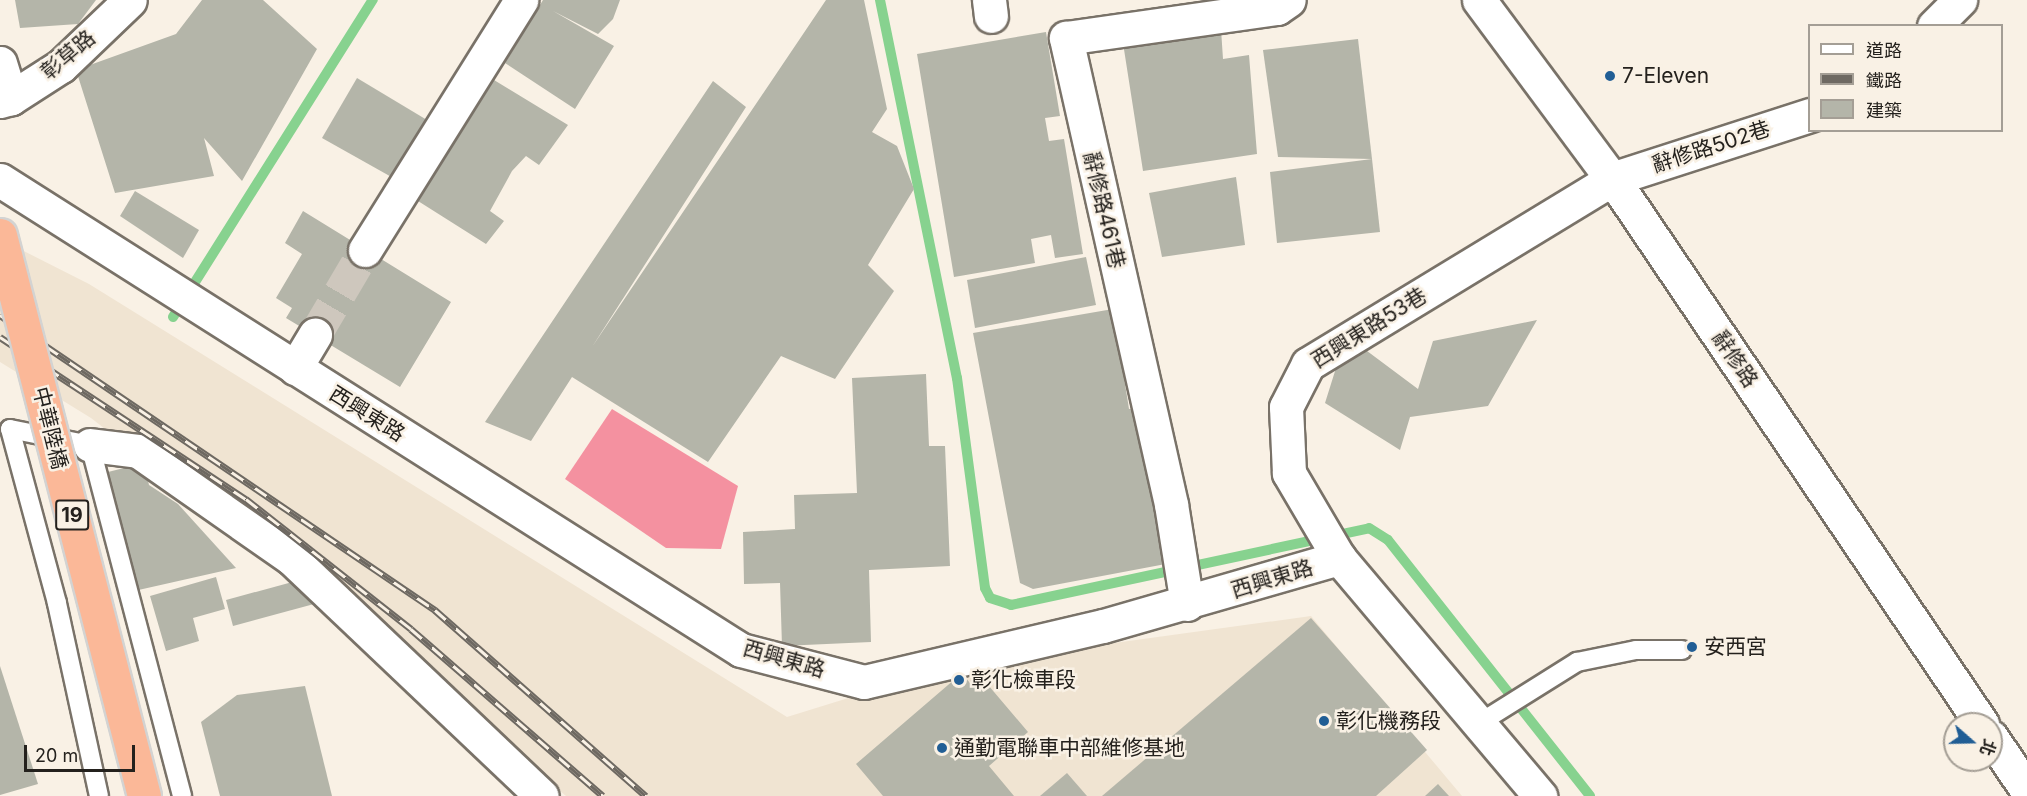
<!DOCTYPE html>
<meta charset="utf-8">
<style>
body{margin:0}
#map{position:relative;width:2027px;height:796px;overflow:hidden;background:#f9f1e5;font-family:Inter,"Noto Sans TC",sans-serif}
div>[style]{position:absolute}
.built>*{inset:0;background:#f0e4d2}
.forest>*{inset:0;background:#f491a0}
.stream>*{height:10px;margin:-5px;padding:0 5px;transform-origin:5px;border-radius:5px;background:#87d28f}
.building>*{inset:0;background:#b4b5a9}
.minor-tunnel>*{height:33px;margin-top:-16.5px;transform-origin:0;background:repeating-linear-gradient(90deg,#cec7bd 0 33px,transparent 0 49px)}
.roads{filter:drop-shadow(2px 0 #797268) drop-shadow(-2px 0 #797268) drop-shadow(0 2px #797268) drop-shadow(0 -2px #797268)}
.service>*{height:18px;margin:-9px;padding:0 9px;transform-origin:9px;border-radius:9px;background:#fff}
.minor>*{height:33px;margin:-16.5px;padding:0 16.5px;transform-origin:16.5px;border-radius:16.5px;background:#fff}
.tertiary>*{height:33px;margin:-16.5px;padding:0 16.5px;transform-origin:16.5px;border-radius:16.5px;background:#fff}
.rail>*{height:7px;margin-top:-3.5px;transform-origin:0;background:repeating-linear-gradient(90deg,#f9f1e5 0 14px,#6e6962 0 28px);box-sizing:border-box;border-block:2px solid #6e6962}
.bridges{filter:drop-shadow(2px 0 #d3d3d2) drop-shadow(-2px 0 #d3d3d2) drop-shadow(0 2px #d3d3d2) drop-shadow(0 -2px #d3d3d2)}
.primary-bridge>*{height:33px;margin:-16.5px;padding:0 16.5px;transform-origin:16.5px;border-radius:16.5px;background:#fbb898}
.dots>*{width:16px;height:16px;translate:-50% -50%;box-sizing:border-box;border:3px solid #f9f1e5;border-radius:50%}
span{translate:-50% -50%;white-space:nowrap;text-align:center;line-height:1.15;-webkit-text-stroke:5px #f9f1e5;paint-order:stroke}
.shield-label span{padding:2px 4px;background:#f9f1e5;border:2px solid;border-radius:4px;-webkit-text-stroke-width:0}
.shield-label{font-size:20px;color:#24211d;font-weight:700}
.street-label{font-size:21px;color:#24211d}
.poi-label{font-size:21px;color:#24211d}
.left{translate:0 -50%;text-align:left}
.legend{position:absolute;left:1808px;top:24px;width:195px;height:108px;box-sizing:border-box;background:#f9f1e5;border:2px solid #a49e95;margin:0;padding:8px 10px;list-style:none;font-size:18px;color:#24211d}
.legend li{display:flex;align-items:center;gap:12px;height:30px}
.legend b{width:30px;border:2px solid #a49e95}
.north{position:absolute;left:1943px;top:712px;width:60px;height:60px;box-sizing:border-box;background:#f9f1e5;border:2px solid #a49e95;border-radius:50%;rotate:110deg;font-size:16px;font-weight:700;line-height:24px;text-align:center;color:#24211d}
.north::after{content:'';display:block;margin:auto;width:21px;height:27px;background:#215e95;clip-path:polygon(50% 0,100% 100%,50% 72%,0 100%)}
.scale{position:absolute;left:24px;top:745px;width:111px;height:27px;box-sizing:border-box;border:3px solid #24211d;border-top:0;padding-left:8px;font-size:18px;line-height:21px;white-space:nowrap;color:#24211d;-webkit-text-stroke:4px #f9f1e5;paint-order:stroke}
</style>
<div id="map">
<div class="built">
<div style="clip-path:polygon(0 239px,89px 284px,787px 717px,955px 665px,1311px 616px,1462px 796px,566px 796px,462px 706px,91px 418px,0 362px)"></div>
</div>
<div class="forest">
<div style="clip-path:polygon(612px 409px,738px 486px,721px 549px,666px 548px,565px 479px)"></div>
</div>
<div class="stream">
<div style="left:880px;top:0;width:386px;rotate:78.5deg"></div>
<div style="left:957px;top:378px;width:212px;rotate:82.4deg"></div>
<div style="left:985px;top:588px;width:11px;rotate:63deg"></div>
<div style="left:990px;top:598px;width:22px;rotate:18deg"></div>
<div style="left:1011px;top:605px;width:366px;rotate:-12.1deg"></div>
<div style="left:1369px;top:528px;width:22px;rotate:32deg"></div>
<div style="left:1388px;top:540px;width:326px;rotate:51.7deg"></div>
<div style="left:173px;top:317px;width:375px;rotate:-57.8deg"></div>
</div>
<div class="building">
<div style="clip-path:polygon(15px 0,96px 0,78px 24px,20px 28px)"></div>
<div style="clip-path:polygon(202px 0,263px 0,317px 49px,242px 181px,204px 138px,214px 176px,115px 193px,76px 70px,176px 34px)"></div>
<div style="clip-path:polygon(543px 0,620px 0,613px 19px,598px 34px,553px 11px,614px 46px,575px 109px,505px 63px)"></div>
<div style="clip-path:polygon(826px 0,864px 0,887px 109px,872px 132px,897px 146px,914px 189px,868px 265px,894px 291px,835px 379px,781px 356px,708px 462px,572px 377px,531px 441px,485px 422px,713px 81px,746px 107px,592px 347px)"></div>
<div style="clip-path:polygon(1221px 29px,1223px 59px,1249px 55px,1257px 154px,1143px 171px,1123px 43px)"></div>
<div style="clip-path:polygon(1046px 32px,1060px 116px,1045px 118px,1049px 141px,1064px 139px,1083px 254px,1055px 258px,1051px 235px,1031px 239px,1035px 263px,954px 277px,917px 54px)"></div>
<div style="clip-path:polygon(1358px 39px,1372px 159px,1278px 157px,1263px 50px)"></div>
<div style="clip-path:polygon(357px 78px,432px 123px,395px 179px,322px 138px)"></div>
<div style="clip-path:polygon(494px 80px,568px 125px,539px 165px,526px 156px,512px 171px,490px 211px,504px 221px,486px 244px,418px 201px)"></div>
<div style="clip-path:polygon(1372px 159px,1380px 232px,1277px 243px,1270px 172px)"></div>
<div style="clip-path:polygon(1236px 177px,1245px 245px,1162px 257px,1149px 193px)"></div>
<div style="clip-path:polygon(135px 191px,199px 230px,183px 258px,120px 216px)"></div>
<div style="clip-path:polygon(303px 211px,451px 302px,400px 387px,286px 318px,292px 308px,276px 298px,302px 254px,285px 243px)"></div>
<div style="clip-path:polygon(1086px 257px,1096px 305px,975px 328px,967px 280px)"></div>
<div style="clip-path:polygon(1113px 309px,1129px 409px,1146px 407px,1171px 563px,1033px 589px,1020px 583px,973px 333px)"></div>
<div style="clip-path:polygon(1537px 320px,1488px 406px,1410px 417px,1400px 450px,1325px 403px,1336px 368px,1359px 345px,1418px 389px,1433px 341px)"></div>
<div style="clip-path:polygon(926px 374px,929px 446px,945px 446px,950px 566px,869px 570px,871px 642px,782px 646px,780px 583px,744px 584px,743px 532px,795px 529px,794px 495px,857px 493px,852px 378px)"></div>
<div style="clip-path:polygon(144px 463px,149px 485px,178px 504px,236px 568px,134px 591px,104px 473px)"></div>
<div style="clip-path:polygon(216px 577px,225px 609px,193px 618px,199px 641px,166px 651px,150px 596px)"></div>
<div style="clip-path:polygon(307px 578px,314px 604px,233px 626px,226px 600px)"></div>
<div style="clip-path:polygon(1311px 618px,1427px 750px,1376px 796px,1102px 796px)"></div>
<div style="clip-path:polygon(0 666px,38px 784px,0 795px)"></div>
<div style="clip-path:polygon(962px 673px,973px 687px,983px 679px,1028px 732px,989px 766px,1014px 796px,883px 796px,856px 764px)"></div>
<div style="clip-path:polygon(305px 686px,332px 796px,220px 796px,201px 722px,237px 695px)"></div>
<div style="clip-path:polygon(1067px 773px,1087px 796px,1040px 796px)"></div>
<div style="clip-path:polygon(1438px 784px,1449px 796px,1425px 796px)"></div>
</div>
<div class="minor-tunnel">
<div style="left:315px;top:335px;width:99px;rotate:-59.5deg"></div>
</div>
<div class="roads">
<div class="service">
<div style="left:1478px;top:724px;width:117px;rotate:-32.1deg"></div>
<div style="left:1577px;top:662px;width:60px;rotate:-11.5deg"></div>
<div style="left:1636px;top:650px;width:46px"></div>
<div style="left:99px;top:796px;width:198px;rotate:-102.3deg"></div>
<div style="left:57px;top:603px;width:180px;rotate:-105.1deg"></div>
<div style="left:10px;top:429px;width:82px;rotate:11.3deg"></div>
<div style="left:90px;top:445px;width:363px;rotate:75.3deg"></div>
</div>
<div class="minor">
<div style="left:989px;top:0;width:16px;rotate:83deg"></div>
<div style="left:1934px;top:26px;width:37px;rotate:-45deg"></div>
<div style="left:0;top:63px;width:37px;rotate:73deg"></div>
<div style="left:0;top:101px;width:11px;rotate:-15deg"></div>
<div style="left:11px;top:98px;width:59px;rotate:-32.6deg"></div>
<div style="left:61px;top:66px;width:95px;rotate:-43.7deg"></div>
<div style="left:0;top:180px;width:877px;rotate:32.39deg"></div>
<div style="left:741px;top:650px;width:127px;rotate:14.6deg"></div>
<div style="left:864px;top:682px;width:245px;rotate:-13.2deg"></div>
<div style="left:1103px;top:626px;width:246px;rotate:-16.1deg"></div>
<div style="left:1339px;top:558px;width:312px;rotate:49.8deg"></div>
<div style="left:365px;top:250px;width:295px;rotate:-58deg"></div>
<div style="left:295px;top:368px;width:39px;rotate:-59deg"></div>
<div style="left:90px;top:445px;width:48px;rotate:7.1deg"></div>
<div style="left:138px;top:451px;width:188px;rotate:35deg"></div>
<div style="left:292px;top:559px;width:344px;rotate:43.5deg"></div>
<div style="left:1339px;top:558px;width:99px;rotate:-120.5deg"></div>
<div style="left:1289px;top:473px;width:66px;rotate:-92.6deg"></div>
<div style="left:1286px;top:407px;width:48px;rotate:-62.9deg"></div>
<div style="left:1308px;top:364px;width:356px;rotate:-31.3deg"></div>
<div style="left:1612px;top:179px;width:208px;rotate:-17.9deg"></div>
<div style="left:1187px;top:604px;width:101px;rotate:-99.1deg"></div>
<div style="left:1171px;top:504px;width:478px;rotate:-102.7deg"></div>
<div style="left:1066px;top:38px;width:213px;rotate:-8.1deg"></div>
<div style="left:1277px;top:8px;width:14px;rotate:-34deg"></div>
</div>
<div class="tertiary">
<div style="left:1479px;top:0;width:238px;rotate:53.4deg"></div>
<div style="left:1621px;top:191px;width:644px;rotate:55.89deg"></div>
<div style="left:1991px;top:737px;width:64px;rotate:55.8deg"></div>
</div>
</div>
<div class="rail">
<div style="left:0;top:315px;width:526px;rotate:34.14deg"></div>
<div style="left:435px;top:610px;width:281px;rotate:41.4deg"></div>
<div style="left:0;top:337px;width:295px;rotate:33.4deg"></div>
<div style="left:246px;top:499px;width:210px;rotate:38.2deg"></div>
<div style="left:411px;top:629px;width:254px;rotate:41deg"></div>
</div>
<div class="bridges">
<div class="primary-bridge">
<div style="left:0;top:235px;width:579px;rotate:75.6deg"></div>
</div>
</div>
<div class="dots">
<div style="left:1610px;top:76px;background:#215e95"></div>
<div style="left:1692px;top:647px;background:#215e95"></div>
<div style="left:959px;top:680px;background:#215e95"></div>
<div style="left:1324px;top:721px;background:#215e95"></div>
<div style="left:942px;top:748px;background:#215e95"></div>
</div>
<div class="shield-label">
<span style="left:72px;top:515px">19</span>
</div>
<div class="street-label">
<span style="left:68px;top:55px;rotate:-40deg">彰草路</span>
<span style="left:1711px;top:147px;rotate:-18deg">辭修路502巷</span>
<span style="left:1104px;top:210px;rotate:77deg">辭修路461巷</span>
<span style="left:1369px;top:328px;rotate:-32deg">西興東路53巷</span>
<span style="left:1735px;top:359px;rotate:56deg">辭修路</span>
<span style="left:367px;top:414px;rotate:32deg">西興東路</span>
<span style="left:50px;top:428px;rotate:76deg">中華陸橋</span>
<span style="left:1272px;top:579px;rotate:-17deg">西興東路</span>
<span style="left:784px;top:659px;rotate:16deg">西興東路</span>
</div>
<div class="poi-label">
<span class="left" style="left:1622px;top:76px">7-Eleven</span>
<span class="left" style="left:1704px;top:647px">安西宮</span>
<span class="left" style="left:971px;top:680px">彰化檢車段</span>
<span class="left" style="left:1336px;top:721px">彰化機務段</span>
<span class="left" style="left:954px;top:748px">通勤電聯車中部維修基地</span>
</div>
<ul class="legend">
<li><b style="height:8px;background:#fff"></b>道路</li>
<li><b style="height:8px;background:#6e6962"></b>鐵路</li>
<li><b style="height:16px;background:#b4b5a9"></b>建築</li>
</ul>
<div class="north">北</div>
<div class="scale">20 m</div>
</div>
